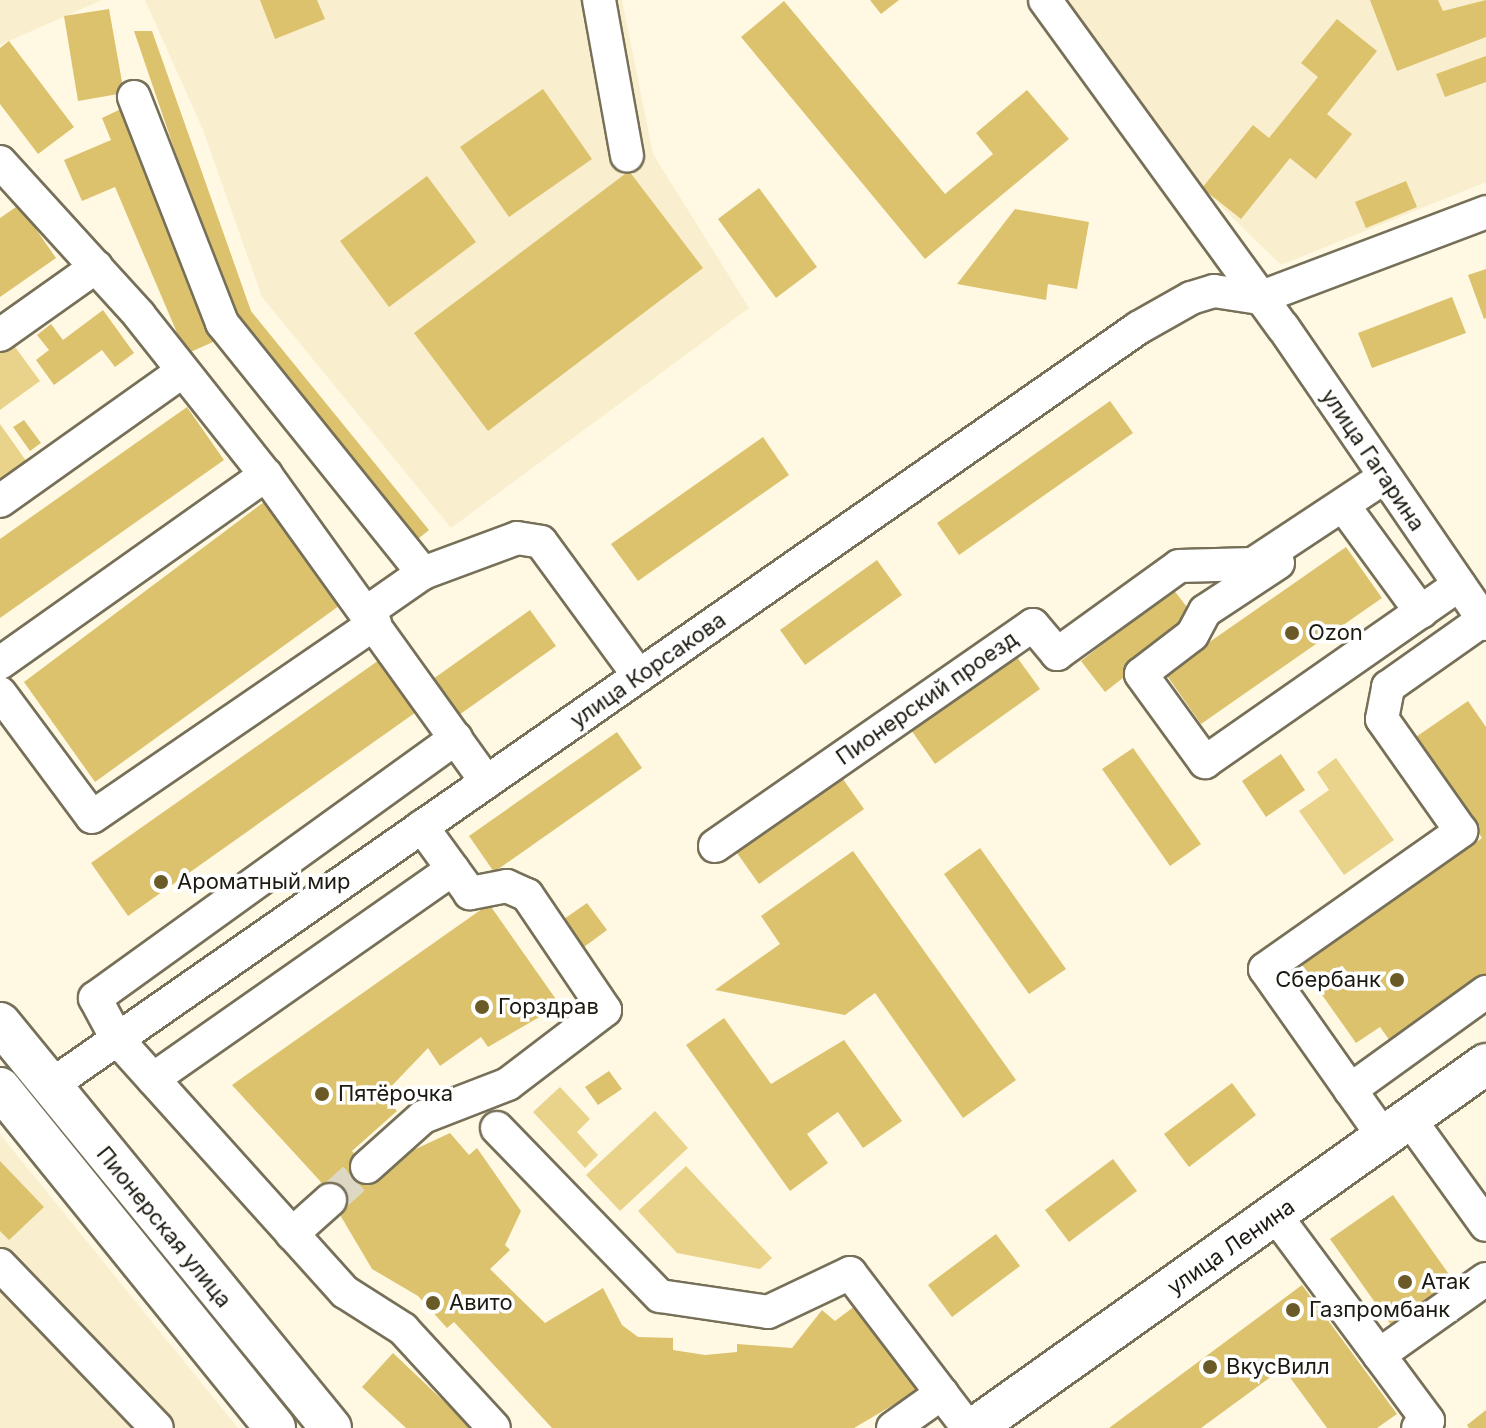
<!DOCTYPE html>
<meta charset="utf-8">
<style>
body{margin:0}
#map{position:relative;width:1486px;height:1428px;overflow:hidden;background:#fff9e4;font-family:Inter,sans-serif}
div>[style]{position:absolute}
.built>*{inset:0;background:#f9eecd}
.green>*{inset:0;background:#e9d38b}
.building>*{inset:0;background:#dcc26d}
.minor-tunnel>*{height:32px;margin-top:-16px;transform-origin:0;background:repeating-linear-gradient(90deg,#ddd8c4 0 32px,transparent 0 48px)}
.roads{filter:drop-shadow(2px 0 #777059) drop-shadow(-2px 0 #777059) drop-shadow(0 2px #777059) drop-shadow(0 -2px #777059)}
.minor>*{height:32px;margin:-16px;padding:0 16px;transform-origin:16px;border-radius:16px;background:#fff}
.major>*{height:40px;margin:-20px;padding:0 20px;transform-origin:20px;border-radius:20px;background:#fff}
.dots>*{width:22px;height:22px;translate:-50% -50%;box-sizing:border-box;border:4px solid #fff;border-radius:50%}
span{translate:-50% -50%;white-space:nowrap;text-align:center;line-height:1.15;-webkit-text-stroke:7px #fff;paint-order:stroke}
.street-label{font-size:22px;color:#1d1a11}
.poi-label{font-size:22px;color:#1d1a11}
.left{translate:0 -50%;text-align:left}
.right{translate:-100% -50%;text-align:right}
</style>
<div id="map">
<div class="built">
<div style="clip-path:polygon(0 0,102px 0,0 45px)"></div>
<div style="clip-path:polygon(145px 0,622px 0,653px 154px,749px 308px,451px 528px,262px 297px,203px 130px)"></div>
<div style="clip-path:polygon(1062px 0,1486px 0,1486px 182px,1281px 265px,1202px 188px)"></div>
<div style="clip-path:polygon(0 1134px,238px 1428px,0 1428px)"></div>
</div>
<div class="green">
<div style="clip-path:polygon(10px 340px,40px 381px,0 410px,0 348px)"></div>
<div style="clip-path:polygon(0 424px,29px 465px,0 486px)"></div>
<div style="clip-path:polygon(1336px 758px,1394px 840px,1344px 875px,1299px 811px,1329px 790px,1317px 772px)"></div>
<div style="clip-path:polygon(560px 1087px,590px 1119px,577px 1132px,598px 1155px,585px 1168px,533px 1112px)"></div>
<div style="clip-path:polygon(655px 1111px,688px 1148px,620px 1211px,586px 1175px)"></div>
<div style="clip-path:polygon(686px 1166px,772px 1258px,760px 1269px,677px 1253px,638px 1211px)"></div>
</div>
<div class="building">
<div style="clip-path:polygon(260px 0,317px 0,325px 19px,275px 39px)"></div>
<div style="clip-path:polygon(870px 0,899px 0,881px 14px)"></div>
<div style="clip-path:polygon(1370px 0,1438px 0,1443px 11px,1486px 0,1486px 37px,1397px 71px)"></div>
<div style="clip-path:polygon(784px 1px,945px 194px,993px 154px,976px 133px,1027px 90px,1069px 139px,925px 259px,741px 37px)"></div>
<div style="clip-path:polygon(109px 9px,124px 93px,78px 101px,64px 16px)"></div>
<div style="clip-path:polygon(1337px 19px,1377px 51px,1327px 114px,1352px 134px,1316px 179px,1290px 158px,1241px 219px,1202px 188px,1253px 125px,1269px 138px,1318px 77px,1301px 63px)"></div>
<div style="clip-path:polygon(134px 31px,152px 31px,251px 311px,429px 530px,413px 543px,232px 319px)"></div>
<div style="clip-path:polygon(9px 41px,74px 127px,38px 154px,0 104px,0 48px)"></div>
<div style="clip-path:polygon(1486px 56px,1486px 82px,1445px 97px,1436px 74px)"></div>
<div style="clip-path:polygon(543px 89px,592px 159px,509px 217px,460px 147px)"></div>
<div style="clip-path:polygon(123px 108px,222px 338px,186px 354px,115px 187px,82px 201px,64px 160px,111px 140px,102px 118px)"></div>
<div style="clip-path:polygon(629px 171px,703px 268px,488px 431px,414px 333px)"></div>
<div style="clip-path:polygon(427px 176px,476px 242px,389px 307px,340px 241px)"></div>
<div style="clip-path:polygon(1406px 181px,1417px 207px,1366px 228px,1355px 202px)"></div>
<div style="clip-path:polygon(759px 188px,817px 267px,776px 298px,718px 219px)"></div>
<div style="clip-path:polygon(19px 205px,56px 258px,0 297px,0 218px)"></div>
<div style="clip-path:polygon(1015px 209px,1089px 222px,1077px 289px,1048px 284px,1046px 300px,957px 284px)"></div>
<div style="clip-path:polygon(1486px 269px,1486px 318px,1484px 319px,1468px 275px)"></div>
<div style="clip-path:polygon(1452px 297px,1466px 333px,1372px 368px,1358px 333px)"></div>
<div style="clip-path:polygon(103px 310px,134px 353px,115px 367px,102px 350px,54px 385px,36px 360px,49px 350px,37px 335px,51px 324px,63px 340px)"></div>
<div style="clip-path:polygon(1110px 401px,1133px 433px,959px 555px,937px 523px)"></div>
<div style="clip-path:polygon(187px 407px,224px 460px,0 618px,0 539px)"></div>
<div style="clip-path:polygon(24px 420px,41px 443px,30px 451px,13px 427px)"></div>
<div style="clip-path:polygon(763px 437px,789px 475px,638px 581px,611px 544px)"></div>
<div style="clip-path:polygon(268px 499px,343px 603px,95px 782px,24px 682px)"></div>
<div style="clip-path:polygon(1346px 547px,1382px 598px,1201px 724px,1165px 673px)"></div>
<div style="clip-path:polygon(877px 560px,902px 595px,805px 665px,780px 630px)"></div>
<div style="clip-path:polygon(1173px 589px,1197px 620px,1105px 692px,1081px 661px)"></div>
<div style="clip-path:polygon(530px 610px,556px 646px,452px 720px,426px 684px)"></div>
<div style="clip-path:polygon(1014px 653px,1040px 689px,935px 764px,909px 727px)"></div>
<div style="clip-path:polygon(382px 658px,419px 710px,128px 916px,91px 863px)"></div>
<div style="clip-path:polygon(1468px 701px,1486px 727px,1486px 974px,1390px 1041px,1380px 1027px,1356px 1043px,1301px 965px,1482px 838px,1413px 739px)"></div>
<div style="clip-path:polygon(617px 732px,642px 768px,494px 872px,469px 836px)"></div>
<div style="clip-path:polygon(1133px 748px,1201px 844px,1170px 866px,1102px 769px)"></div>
<div style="clip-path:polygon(1281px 754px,1305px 790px,1266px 817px,1242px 781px)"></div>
<div style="clip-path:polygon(838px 772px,864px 809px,759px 884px,732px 846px)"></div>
<div style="clip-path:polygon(980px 848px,1066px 969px,1029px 994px,944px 874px)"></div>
<div style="clip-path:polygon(853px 851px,1016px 1080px,963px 1118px,875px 993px,845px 1015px,715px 990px,780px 944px,761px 916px)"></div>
<div style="clip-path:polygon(587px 903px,607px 930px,584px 947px,564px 919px)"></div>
<div style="clip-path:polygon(489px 904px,560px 1005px,488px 1047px,481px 1037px,440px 1066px,428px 1048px,383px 1095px,397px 1111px,352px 1151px,372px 1173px,401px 1147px,407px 1153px,450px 1133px,469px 1155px,477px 1148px,521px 1211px,505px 1245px,510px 1250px,490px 1269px,545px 1323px,603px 1288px,622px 1325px,638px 1337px,673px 1338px,673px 1350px,705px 1355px,737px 1352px,737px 1344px,792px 1348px,822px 1310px,835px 1321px,859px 1303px,922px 1388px,854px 1428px,552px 1428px,454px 1322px,447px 1328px,418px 1296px,372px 1269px,320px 1181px,232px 1085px)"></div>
<div style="clip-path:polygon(724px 1018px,771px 1084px,844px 1040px,902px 1121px,863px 1148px,838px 1112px,807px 1134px,828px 1163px,790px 1191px,686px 1045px)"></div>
<div style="clip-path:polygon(609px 1071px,622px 1089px,598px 1105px,585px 1087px)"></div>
<div style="clip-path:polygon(1232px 1083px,1256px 1115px,1189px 1167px,1164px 1134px)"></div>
<div style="clip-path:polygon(1113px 1159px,1137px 1191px,1069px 1242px,1045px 1210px)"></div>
<div style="clip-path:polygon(0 1161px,44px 1207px,9px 1240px,0 1231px)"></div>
<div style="clip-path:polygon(1393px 1195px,1453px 1280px,1391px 1325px,1330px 1239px)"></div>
<div style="clip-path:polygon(996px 1234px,1020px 1266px,952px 1317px,928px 1285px)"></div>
<div style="clip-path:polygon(1302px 1285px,1397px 1414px,1377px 1428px,1327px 1428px,1283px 1368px,1201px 1428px,1109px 1428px)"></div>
<div style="clip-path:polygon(393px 1353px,472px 1428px,406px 1428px,362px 1387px)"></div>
<div style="clip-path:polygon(1486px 1410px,1486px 1428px,1469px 1428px,1467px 1425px)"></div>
</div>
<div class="minor-tunnel">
<div style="left:330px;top:1200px;width:50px;rotate:-41.7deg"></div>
</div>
<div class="roads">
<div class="minor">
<div style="left:599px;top:0;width:158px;rotate:79.8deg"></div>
<div style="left:1045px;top:0;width:404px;rotate:54deg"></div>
<div style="left:1283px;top:327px;width:360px;rotate:55.6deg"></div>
<div style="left:134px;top:97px;width:243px;rotate:68.7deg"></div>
<div style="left:222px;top:323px;width:321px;rotate:51.2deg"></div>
<div style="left:423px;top:573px;width:100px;rotate:-20.4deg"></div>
<div style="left:517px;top:538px;width:24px;rotate:9deg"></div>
<div style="left:541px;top:542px;width:166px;rotate:53.8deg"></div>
<div style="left:0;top:162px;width:207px;rotate:47.7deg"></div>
<div style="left:139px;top:315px;width:204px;rotate:51.6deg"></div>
<div style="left:266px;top:475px;width:378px;rotate:54.3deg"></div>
<div style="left:0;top:335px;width:118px;rotate:-35.3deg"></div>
<div style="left:0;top:501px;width:224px;rotate:-35.4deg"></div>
<div style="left:1351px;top:516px;width:119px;rotate:53.9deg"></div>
<div style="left:1278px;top:563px;width:87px;rotate:146.7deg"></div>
<div style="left:1205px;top:611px;width:27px;rotate:118deg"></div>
<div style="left:1192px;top:635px;width:64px;rotate:142.6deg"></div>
<div style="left:1141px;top:674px;width:109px;rotate:54deg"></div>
<div style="left:1205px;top:762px;width:310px;rotate:-34.9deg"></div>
<div style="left:367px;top:612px;width:68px;rotate:-34.9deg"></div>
<div style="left:0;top:663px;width:326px;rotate:-35.3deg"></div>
<div style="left:0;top:693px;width:154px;rotate:53.4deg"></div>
<div style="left:92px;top:817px;width:343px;rotate:-34.4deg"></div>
<div style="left:456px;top:738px;width:445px;rotate:144.2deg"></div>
<div style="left:95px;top:998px;width:47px;rotate:61.8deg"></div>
<div style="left:117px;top:1039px;width:341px;rotate:48deg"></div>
<div style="left:345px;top:1292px;width:69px;rotate:32.5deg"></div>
<div style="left:403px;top:1329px;width:134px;rotate:47.4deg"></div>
<div style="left:715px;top:846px;width:387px;rotate:-34.8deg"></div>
<div style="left:1033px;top:625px;width:38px;rotate:50deg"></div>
<div style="left:1057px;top:654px;width:150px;rotate:-35.8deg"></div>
<div style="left:1179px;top:566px;width:74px;rotate:-1.5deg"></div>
<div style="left:1253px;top:564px;width:156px;rotate:-33.5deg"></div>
<div style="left:153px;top:1079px;width:366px;rotate:-35deg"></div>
<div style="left:50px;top:1086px;width:1326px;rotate:-34.86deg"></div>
<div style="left:1138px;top:328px;width:61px;rotate:-29.5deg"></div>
<div style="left:1191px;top:298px;width:24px;rotate:-17deg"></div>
<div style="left:1214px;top:291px;width:46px;rotate:8.8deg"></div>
<div style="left:1259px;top:298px;width:243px;rotate:-20.7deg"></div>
<div style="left:1350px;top:1090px;width:168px;rotate:-35.8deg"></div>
<div style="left:1411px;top:1121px;width:128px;rotate:54.2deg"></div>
<div style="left:497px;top:1128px;width:234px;rotate:45.9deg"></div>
<div style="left:660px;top:1296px;width:109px;rotate:8.4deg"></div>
<div style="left:768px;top:1312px;width:91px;rotate:-25.4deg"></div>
<div style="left:850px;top:1273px;width:195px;rotate:52.7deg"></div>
<div style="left:1385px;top:1139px;width:208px;rotate:-125.2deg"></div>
<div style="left:1265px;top:969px;width:240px;rotate:-35.1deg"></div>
<div style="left:1461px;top:831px;width:137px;rotate:-125.2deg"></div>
<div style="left:1382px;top:719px;width:33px;rotate:-79deg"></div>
<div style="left:1388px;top:687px;width:116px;rotate:-35.2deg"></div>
<div style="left:367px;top:1167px;width:75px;rotate:-41.8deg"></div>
<div style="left:423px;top:1117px;width:91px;rotate:-21.2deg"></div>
<div style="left:508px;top:1084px;width:122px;rotate:-37.3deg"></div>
<div style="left:605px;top:1010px;width:139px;rotate:-124.1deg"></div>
<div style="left:527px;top:895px;width:22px;rotate:-156deg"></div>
<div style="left:507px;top:886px;width:38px;rotate:169deg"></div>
<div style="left:470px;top:893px;width:82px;rotate:-126deg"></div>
<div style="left:1276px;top:1216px;width:255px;rotate:53.4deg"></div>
<div style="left:1428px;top:1421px;width:12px;rotate:145deg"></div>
<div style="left:292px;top:1234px;width:51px;rotate:-41.8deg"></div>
<div style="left:0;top:1265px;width:226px;rotate:46.1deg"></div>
<div style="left:1379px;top:1355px;width:131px;rotate:-35.4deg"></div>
<div style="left:893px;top:1428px;width:60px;rotate:-35.5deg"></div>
</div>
<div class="major">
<div style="left:0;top:1023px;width:523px;rotate:50.74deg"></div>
<div style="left:0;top:1088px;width:437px;rotate:51deg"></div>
<div style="left:974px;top:1428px;width:628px;rotate:-35.41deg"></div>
</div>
</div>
<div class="dots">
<div style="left:1292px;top:633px;background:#695a27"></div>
<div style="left:161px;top:882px;background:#695a27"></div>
<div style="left:1397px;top:980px;background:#695a27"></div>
<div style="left:482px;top:1007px;background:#695a27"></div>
<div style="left:322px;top:1094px;background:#695a27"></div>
<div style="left:1405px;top:1282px;background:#695a27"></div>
<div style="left:433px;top:1303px;background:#695a27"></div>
<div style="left:1293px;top:1310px;background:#695a27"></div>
<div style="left:1210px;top:1367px;background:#695a27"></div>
</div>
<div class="street-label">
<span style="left:1373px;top:460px;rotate:56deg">улица Гагарина</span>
<span style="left:648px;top:670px;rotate:-35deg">улица Корсакова</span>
<span style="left:927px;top:698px;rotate:-35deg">Пионерский проезд</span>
<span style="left:164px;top:1227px;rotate:51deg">Пионерская улица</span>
<span style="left:1231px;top:1247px;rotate:-35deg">улица Ленина</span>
</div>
<div class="poi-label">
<span class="left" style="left:1308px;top:633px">Ozon</span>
<span class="left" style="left:177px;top:882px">Ароматный мир</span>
<span class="right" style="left:1381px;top:980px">Сбербанк</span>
<span class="left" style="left:498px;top:1007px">Горздрав</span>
<span class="left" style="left:338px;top:1094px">Пятёрочка</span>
<span class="left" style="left:1421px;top:1282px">Атак</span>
<span class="left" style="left:449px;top:1303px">Авито</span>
<span class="left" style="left:1309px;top:1310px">Газпромбанк</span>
<span class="left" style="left:1226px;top:1367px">ВкусВилл</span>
</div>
</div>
